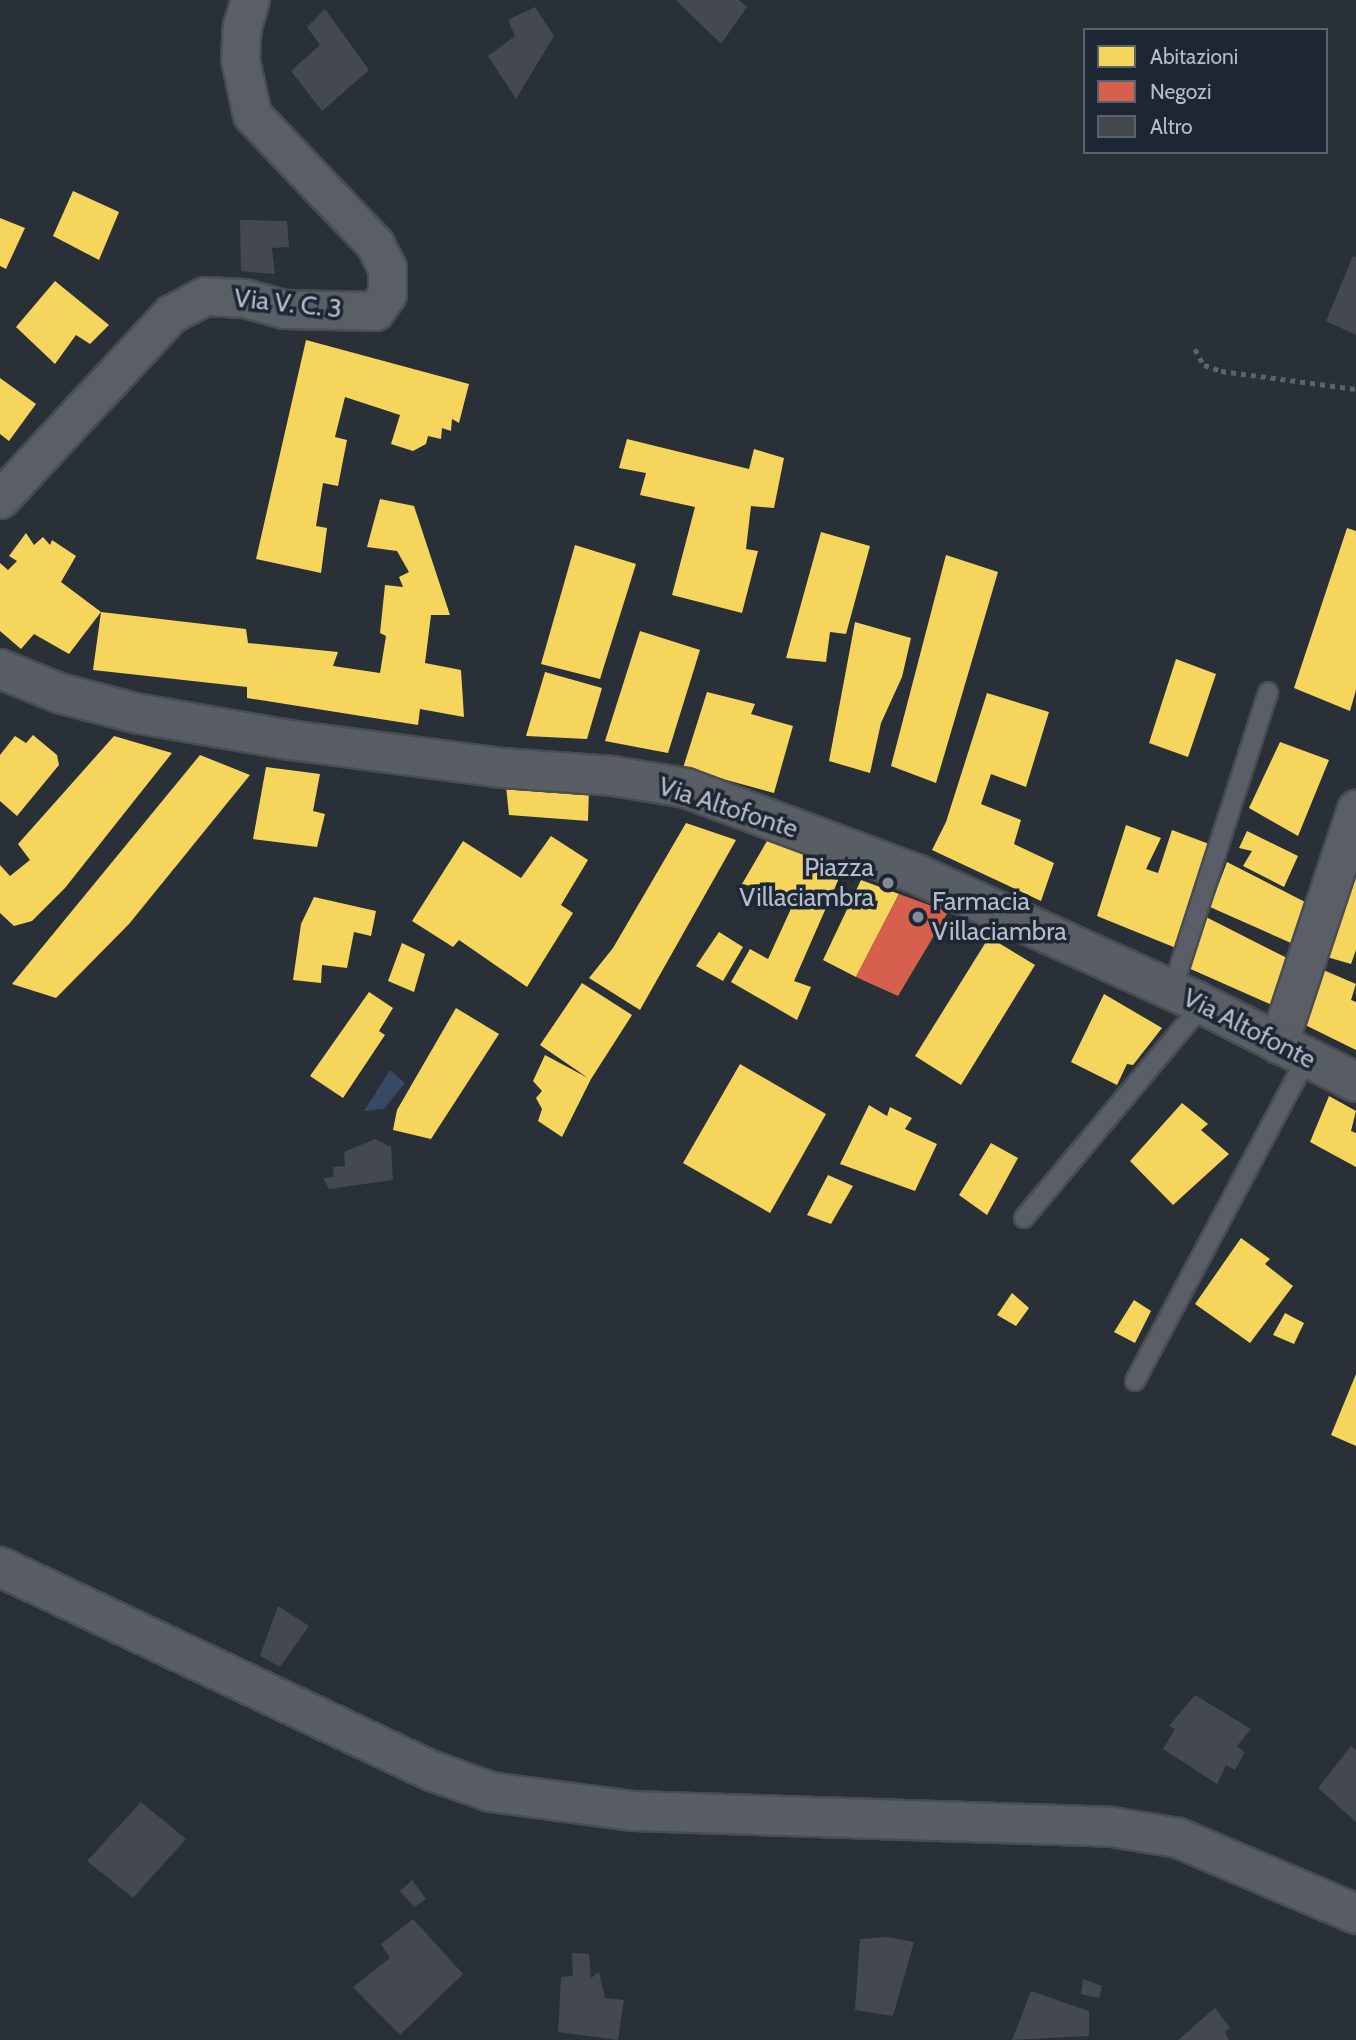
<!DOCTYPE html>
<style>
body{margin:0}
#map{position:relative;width:1356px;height:2040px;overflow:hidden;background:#2a3038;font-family:Cabin,sans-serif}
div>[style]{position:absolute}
.water>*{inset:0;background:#384963}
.homes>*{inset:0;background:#f6d55c}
.shops>*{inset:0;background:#d6604d}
.building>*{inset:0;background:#444950}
.path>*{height:4.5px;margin-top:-2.25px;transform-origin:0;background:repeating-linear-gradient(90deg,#5d636a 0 5px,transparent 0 10px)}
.roads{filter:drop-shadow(2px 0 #484c53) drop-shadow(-2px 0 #484c53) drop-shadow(0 2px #484c53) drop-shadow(0 -2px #484c53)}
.lane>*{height:18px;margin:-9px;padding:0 9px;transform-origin:9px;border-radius:9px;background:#5a5e66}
.street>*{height:37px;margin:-18.5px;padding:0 18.5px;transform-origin:18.5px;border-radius:18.5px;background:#5a5e66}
.secondary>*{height:38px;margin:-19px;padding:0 19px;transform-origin:19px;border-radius:19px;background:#595d64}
.dots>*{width:19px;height:19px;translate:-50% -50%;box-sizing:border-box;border:4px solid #1d2633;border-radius:50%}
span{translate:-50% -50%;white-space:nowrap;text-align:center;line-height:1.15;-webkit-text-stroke:7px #1d2633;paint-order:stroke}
.street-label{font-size:26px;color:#b4bcc9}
.poi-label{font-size:26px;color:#b4bcc9}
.right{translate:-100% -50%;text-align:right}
.left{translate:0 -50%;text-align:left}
.legend{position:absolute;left:1083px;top:28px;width:245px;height:126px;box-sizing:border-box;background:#1d2633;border:2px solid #59626f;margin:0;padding:9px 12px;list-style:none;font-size:21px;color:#b4bcc9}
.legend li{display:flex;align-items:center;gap:14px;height:35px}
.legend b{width:35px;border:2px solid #59626f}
</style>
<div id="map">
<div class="water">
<div style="clip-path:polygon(390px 1070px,405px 1083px,384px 1109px,364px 1111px)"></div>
</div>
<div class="homes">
<div style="clip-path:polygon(73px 191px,119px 212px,99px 260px,53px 236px)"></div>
<div style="clip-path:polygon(0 218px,25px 228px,6px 269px,0 266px)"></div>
<div style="clip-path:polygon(55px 281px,109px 325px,90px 344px,76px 335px,55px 364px,16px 327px)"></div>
<div style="clip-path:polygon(306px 340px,469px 384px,459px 423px,452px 419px,451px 431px,442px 428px,441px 439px,428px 436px,426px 444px,413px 451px,391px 444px,400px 415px,345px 397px,335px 437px,347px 440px,338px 486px,323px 483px,316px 526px,327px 528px,321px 573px,256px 559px)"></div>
<div style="clip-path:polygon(0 378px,36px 404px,9px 441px,0 434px)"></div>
<div style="clip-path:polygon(627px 439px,749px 469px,754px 449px,784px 458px,774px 508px,751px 506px,746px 549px,758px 551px,742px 613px,672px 595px,695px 507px,640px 495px,646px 473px,619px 468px)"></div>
<div style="clip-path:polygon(380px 499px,414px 506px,450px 615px,431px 615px,425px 663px,461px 670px,464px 717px,420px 709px,418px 725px,247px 698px,247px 687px,93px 670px,101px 612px,246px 629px,248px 643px,338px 652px,333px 666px,380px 673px,386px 636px,380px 633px,385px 585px,403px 587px,399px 577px,409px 572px,397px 551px,367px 547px)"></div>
<div style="clip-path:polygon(1347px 528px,1356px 531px,1356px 690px,1350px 711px,1294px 688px)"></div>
<div style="clip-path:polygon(821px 532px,870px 546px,846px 634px,830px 632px,826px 662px,786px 658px)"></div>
<div style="clip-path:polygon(26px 533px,34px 545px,43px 537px,50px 545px,52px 540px,76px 556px,61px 582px,101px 612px,69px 654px,34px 634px,21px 649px,0 631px,0 563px,8px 570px,17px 561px,9px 556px)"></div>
<div style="clip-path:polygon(575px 545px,636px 564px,600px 679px,541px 664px)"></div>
<div style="clip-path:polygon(946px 555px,998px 572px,936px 783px,891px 766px)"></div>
<div style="clip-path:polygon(855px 622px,911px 638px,902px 677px,881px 723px,870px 773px,829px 761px)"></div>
<div style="clip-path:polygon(640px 631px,700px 650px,668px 753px,605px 741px)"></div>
<div style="clip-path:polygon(1176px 659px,1216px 674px,1188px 757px,1149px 743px)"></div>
<div style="clip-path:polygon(545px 672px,602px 688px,587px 739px,526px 736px)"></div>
<div style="clip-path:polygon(707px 692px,755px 704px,751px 714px,793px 726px,774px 793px,683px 768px)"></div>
<div style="clip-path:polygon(987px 693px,1049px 712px,1026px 787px,991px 774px,981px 804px,1021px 820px,1014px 844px,1054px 863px,1041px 901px,932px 850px,946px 822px)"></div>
<div style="clip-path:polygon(33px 735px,57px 755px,59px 765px,17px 816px,0 801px,0 755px,15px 736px,26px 743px)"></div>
<div style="clip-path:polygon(114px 736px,172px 753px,65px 888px,32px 921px,14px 926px,0 913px,0 865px,10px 876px,30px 860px,18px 844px)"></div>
<div style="clip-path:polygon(1280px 742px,1329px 760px,1298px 836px,1249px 808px)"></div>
<div style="clip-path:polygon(200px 755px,250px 775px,129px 924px,56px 998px,12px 984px)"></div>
<div style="clip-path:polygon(266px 767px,320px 774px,313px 811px,325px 814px,317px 847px,253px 839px)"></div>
<div style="clip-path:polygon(506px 786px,589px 788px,588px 821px,509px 815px)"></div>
<div style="clip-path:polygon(686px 823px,736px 840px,640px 1010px,589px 978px,613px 948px)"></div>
<div style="clip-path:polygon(1126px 825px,1161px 838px,1146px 869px,1158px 873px,1172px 830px,1209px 844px,1176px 948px,1097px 916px)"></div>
<div style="clip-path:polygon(1247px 831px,1298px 856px,1284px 887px,1243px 866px,1252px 851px,1239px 848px)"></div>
<div style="clip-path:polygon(551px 836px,588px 860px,561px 905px,573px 913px,527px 987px,459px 940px,453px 947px,412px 921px,463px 841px,521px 878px)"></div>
<div style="clip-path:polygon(767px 841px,843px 869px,794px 981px,811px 987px,797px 1020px,731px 982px,750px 949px,768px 959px,795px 900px,779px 892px,742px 884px)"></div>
<div style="clip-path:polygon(1227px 862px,1305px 902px,1291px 943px,1210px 907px)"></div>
<div style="clip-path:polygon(1356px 863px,1356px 950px,1351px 964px,1327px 957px)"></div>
<div style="clip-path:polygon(861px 880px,899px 894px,856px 977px,823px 960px)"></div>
<div style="clip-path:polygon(314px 897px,376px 911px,371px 936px,354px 932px,347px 968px,322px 965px,321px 983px,293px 980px,301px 924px)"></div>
<div style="clip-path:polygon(1202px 915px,1289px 959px,1274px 1006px,1186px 967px)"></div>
<div style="clip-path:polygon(719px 932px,743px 947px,723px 981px,696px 966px)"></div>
<div style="clip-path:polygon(989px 937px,1035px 965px,961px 1085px,915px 1056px)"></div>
<div style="clip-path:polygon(402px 943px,425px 954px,414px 992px,388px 981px)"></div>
<div style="clip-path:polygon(1314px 966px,1356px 984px,1351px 1000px,1356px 1002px,1356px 1050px,1297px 1021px)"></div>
<div style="clip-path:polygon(582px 983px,632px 1015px,591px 1079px,562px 1137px,538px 1121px,542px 1109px,536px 1098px,542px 1091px,533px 1081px,545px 1055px,588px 1078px,540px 1045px)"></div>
<div style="clip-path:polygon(369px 992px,393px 1008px,379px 1031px,385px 1035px,343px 1098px,310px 1076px)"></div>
<div style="clip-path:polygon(1104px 994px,1162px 1028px,1133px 1065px,1127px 1064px,1117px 1085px,1071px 1062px)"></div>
<div style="clip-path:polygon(456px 1008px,499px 1034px,431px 1139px,393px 1130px,397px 1110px)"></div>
<div style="clip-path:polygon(740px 1064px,826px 1114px,770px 1213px,683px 1163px)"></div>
<div style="clip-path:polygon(1329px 1096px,1356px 1111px,1351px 1131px,1356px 1133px,1356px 1167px,1310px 1142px)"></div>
<div style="clip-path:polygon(1182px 1103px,1208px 1124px,1201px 1130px,1229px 1154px,1173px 1205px,1130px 1161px)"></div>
<div style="clip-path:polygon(869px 1105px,887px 1116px,890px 1107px,912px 1118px,905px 1129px,937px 1144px,915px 1191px,840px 1164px)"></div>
<div style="clip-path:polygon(991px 1143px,1018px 1158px,987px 1215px,959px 1195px)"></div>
<div style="clip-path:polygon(828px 1175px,853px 1186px,831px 1224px,807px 1215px)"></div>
<div style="clip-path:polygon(1241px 1238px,1270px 1259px,1265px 1264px,1293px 1286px,1250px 1343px,1195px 1304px)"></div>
<div style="clip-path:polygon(1012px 1293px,1029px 1308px,1016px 1326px,997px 1315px)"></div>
<div style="clip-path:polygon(1134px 1300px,1151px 1311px,1135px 1343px,1114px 1332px)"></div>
<div style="clip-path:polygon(1285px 1313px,1304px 1323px,1294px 1344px,1273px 1335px)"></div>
<div style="clip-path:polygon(1356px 1374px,1356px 1446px,1331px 1435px)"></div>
</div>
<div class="shops">
<div style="clip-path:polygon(899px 894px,948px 912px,898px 996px,856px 977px)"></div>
</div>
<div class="building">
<div style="clip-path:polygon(676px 0,739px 0,747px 7px,721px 44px)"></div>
<div style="clip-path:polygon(535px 7px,554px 36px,516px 99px,488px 56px,515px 36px,508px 20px)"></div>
<div style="clip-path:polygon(325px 9px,369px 70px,322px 111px,291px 71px,320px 45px,307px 27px)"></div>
<div style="clip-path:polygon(240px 220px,287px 221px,289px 247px,272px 248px,275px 274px,241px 271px)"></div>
<div style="clip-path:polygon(1353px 256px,1356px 257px,1356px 335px,1326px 321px)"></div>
<div style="clip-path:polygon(375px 1139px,391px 1147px,393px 1180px,329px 1189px,323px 1178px,334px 1177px,333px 1167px,345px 1166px,344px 1152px)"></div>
<div style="clip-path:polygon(278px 1606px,309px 1626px,280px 1667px,260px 1656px)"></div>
<div style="clip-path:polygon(1195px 1695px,1251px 1729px,1237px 1746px,1245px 1752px,1235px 1770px,1226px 1765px,1217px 1784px,1163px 1749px,1175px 1729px,1169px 1726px)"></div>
<div style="clip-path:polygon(1351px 1746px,1356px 1750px,1356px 1822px,1318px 1788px)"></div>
<div style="clip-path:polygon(141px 1802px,186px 1839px,133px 1898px,87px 1861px)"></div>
<div style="clip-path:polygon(412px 1880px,426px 1899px,414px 1907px,400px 1891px)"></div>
<div style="clip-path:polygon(413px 1919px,463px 1974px,400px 2035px,353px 1987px,390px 1958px,381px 1944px)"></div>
<div style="clip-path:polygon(887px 1937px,914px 1942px,893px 2016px,855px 2010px,860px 1939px)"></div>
<div style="clip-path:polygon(572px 1953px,589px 1954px,591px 1978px,599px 1972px,605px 1998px,624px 2000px,618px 2040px,558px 2032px,561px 1977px,573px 1976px)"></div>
<div style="clip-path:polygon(1083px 1979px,1102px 1986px,1099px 1998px,1081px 1994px)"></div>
<div style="clip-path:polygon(1031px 1991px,1089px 2011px,1089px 2036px,1012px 2040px)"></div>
<div style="clip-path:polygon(1215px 2008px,1230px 2028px,1225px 2032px,1229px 2040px,1178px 2040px)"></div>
</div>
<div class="path">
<div style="left:1195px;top:349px;width:18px;rotate:61deg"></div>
<div style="left:1204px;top:365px;width:18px;rotate:19deg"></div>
<div style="left:1221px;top:371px;width:136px;rotate:7.6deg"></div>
</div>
<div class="roads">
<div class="lane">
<div style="left:1172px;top:990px;width:313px;rotate:-72.1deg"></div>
<div style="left:1024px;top:1218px;width:279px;rotate:-50.1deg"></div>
<div style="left:1135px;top:1381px;width:365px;rotate:-62deg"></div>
</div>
<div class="street">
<div style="left:0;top:499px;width:252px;rotate:-47.3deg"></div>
<div style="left:171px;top:314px;width:38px;rotate:-28deg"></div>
<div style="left:205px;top:296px;width:39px;rotate:3deg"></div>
<div style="left:244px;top:298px;width:41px;rotate:15.4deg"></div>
<div style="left:284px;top:309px;width:91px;rotate:1.3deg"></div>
<div style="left:375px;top:311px;width:21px;rotate:-55deg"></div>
<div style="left:387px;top:294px;width:26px;rotate:-90deg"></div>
<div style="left:387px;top:268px;width:27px;rotate:-117deg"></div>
<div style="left:375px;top:244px;width:178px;rotate:-133.6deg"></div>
<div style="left:252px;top:115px;width:57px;rotate:-102.1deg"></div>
<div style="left:240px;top:59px;width:33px;rotate:-87deg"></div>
<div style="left:242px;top:26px;width:27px;rotate:-73deg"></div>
<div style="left:1278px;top:1044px;width:248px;rotate:-71.6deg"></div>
</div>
<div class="secondary">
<div style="left:0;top:669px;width:64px;rotate:22.1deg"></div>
<div style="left:59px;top:693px;width:79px;rotate:14.7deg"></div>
<div style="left:135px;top:713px;width:157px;rotate:9.9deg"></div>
<div style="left:290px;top:740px;width:215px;rotate:7.5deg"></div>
<div style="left:503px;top:768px;width:110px;rotate:4.2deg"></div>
<div style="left:613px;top:776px;width:74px;rotate:9.3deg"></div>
<div style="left:686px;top:788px;width:246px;rotate:20.5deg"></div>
<div style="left:916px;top:874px;width:307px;rotate:24.4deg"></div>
<div style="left:1196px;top:1001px;width:179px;rotate:26.9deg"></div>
<div style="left:0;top:1567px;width:478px;rotate:25.3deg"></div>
<div style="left:432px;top:1771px;width:63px;rotate:19.6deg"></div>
<div style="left:491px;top:1792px;width:144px;rotate:7.6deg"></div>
<div style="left:634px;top:1811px;width:478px;rotate:1.9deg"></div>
<div style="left:1112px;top:1827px;width:67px;rotate:9.5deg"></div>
<div style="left:1178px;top:1838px;width:194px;rotate:23.1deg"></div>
</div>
</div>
<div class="dots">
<div style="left:888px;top:883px;background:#848b96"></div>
<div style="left:918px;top:917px;background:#848b96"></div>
</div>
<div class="street-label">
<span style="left:288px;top:304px;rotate:6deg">Via V. C. 3</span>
<span style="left:728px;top:808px;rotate:18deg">Via Altofonte</span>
<span style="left:1249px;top:1029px;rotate:27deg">Via Altofonte</span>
</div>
<div class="poi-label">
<span class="right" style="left:874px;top:883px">Piazza<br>Villaciambra</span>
<span class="left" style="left:932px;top:917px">Farmacia<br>Villaciambra</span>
</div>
<ul class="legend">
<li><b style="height:19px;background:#f6d55c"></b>Abitazioni</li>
<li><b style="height:19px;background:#d6604d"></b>Negozi</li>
<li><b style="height:19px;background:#444950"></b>Altro</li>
</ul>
</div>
